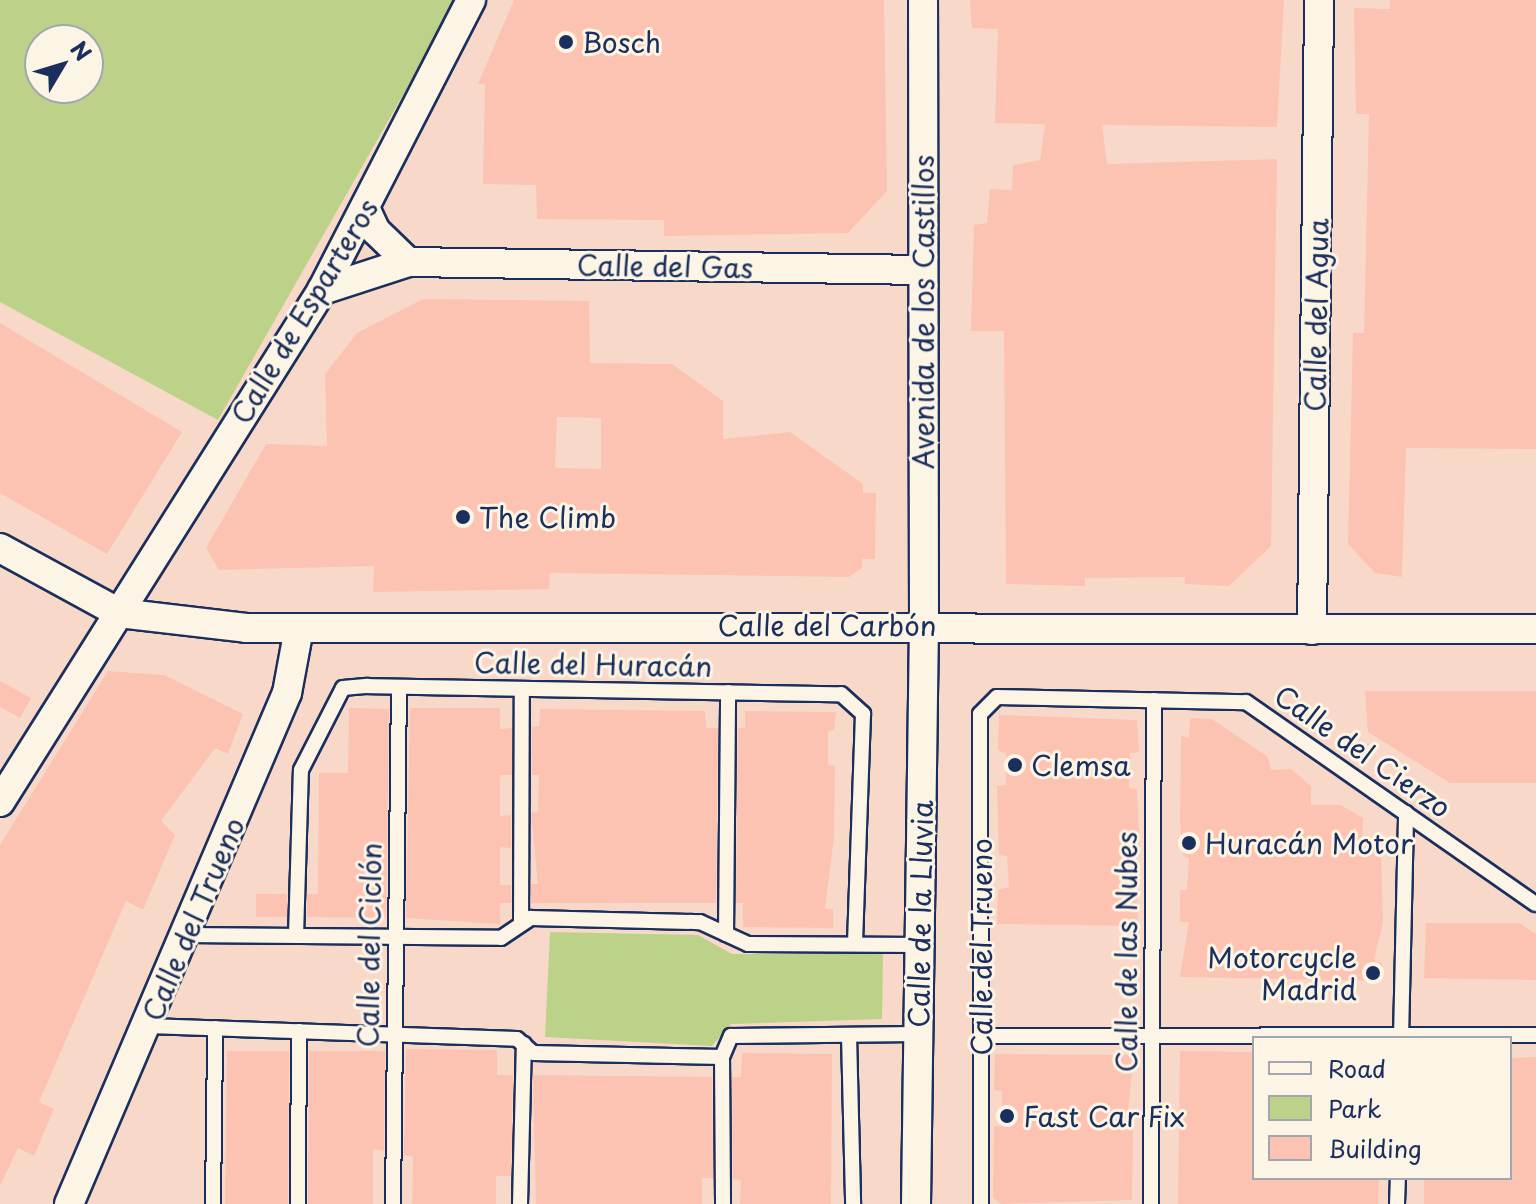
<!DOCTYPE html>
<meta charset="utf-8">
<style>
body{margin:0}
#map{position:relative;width:1536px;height:1204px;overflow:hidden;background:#fce6d6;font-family:"Playpen Sans",sans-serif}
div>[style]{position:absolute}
.built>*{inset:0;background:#f8d9c9}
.green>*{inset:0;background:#bcd288}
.building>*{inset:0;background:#fcc3b2}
.roads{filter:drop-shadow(2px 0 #1b2f5e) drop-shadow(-2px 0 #1b2f5e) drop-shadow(0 2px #1b2f5e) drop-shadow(0 -2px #1b2f5e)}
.service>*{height:14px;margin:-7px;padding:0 7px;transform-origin:7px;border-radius:7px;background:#fcf5e5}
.minor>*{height:28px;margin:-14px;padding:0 14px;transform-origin:14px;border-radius:14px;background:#fcf5e5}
.dots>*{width:22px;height:22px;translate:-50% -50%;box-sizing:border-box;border:4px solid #fcf5e5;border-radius:50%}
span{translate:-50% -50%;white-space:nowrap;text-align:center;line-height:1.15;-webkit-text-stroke:6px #fcf5e5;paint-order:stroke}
.poi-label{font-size:28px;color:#1b2f5e}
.left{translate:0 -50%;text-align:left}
.right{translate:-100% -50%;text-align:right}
.street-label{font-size:28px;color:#1b2f5e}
.legend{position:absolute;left:1252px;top:1036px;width:260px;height:144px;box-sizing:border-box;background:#fcf5e5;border:2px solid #a2a6af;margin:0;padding:10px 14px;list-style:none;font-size:24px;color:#1b2f5e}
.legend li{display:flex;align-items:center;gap:16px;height:40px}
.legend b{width:40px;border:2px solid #a2a6af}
.north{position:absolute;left:24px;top:24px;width:80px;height:80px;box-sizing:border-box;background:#fcf5e5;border:2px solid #a2a6af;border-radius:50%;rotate:52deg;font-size:22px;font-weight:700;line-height:32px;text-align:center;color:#1b2f5e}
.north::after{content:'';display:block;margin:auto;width:28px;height:36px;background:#1b2f5e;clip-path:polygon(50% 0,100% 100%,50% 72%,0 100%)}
</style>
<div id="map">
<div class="built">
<div style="clip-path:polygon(evenodd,0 0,1536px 0,1536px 1204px,0 1204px,0 0,40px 40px,88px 40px,88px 88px,40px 88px,40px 40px,0 0,1254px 1038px,1510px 1038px,1510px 1178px,1254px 1178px,1254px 1038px)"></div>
</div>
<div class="green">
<div style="clip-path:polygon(evenodd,0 0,457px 0,218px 420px,0 302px,0 0,40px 40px,88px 40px,88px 88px,40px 88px,40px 40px)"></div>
<div style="clip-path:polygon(550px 932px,698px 935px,732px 954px,883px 954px,882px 1019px,731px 1024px,712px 1046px,545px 1037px)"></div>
</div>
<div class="building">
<div style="clip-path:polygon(514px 0,884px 0,887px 191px,848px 233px,664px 236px,664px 220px,537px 219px,536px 185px,483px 184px,485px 84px,478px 84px)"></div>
<div style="clip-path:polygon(970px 0,1284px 0,1277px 127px,1102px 125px,1107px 164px,1277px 159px,1271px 546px,1229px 586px,1185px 584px,1185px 577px,1085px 578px,1085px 586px,1006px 584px,1004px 331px,971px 331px,974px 225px,987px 223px,990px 189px,1012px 190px,1013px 165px,1040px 160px,1045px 124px,995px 123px,998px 29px,972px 28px)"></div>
<div style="clip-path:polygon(1390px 0,1536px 0,1536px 449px,1406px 448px,1402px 577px,1375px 573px,1348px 544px,1353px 333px,1364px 333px,1369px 114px,1356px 114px,1354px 8px,1390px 9px)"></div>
<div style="clip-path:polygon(evenodd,423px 299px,589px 301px,590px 363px,672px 364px,723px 401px,723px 439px,790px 432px,863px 484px,863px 493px,876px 493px,875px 559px,862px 559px,862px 568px,849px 577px,550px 573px,549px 589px,373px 592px,374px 566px,219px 570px,206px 548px,266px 444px,327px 446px,325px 374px,357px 333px,423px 299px,557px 417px,601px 418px,601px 469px,555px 468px,557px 417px)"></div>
<div style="clip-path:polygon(0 323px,182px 432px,107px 554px,0 493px)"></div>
<div style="clip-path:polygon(108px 671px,164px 675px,243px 714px,228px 754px,215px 748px,161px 821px,175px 835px,143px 910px,126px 901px,39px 1102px,54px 1109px,34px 1156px,18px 1148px,0 1186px,0 845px)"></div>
<div style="clip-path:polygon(0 681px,31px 698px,20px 718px,0 707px)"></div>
<div style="clip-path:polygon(1365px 691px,1536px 691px,1536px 783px,1450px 783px,1368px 732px)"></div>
<div style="clip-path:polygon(349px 708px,389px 709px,386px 918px,307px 917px,307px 894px,318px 894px,319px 773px,348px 773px)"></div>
<div style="clip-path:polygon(410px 708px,500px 708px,500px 729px,512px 728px,512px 775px,500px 775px,500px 816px,511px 815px,511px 848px,500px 847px,500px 885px,511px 885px,511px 903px,500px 903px,500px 924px,406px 918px)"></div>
<div style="clip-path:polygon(540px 709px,705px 711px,706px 728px,718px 728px,716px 903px,531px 903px,531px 884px,538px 884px,531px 813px,538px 812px,539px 775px,532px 775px,532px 727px,539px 726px)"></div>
<div style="clip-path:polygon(745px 711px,836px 712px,834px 730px,828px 731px,828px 765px,835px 766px,834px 837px,825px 909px,833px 909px,833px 928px,743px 927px,743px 903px,736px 903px,738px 728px,745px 728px)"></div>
<div style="clip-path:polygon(999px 715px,1137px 720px,1139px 752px,1130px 753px,1129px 788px,1137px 789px,1140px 856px,1128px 857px,1128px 894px,1137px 894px,1138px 926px,997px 924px,998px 890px,1009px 887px,1007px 856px,999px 855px,997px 786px,1006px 785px,1006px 754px,998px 750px)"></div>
<div style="clip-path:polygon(1190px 718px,1212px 719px,1268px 757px,1271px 770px,1291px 769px,1311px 786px,1311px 805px,1341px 805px,1363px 818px,1362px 841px,1379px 840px,1381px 853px,1383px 923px,1374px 960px,1382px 963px,1381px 981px,1180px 977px,1189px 922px,1180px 922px,1180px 890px,1187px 890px,1189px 859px,1183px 855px,1180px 821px,1181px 736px,1189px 738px)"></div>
<div style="clip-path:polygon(256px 894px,287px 894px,287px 917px,256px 917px)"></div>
<div style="clip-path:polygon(1426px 923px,1519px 923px,1536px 934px,1536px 980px,1424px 978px)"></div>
<div style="clip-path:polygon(406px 1049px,497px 1050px,497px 1075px,513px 1075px,511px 1176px,496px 1176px,496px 1204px,412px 1204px,413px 1156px,404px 1155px)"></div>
<div style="clip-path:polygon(227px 1051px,289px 1051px,288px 1204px,225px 1204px)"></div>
<div style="clip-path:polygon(309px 1051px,385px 1051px,384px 1151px,373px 1149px,373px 1204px,308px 1204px)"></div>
<div style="clip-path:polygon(1180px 1051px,1254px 1052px,1254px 1178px,1379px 1178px,1378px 1204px,1178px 1204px)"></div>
<div style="clip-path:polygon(742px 1053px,832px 1054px,831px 1204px,740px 1204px,741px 1180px,733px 1179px,732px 1077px,741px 1077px)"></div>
<div style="clip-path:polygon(995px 1054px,1134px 1055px,1126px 1128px,1133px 1128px,1132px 1200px,1001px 1204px,993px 1198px,994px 1126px,1001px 1126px,1002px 1091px,994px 1090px)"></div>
<div style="clip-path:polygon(1536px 1057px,1536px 1204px,1424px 1204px,1424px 1178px,1510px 1178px,1510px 1058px)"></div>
<div style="clip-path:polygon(533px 1075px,712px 1077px,713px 1178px,702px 1178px,702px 1204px,536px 1204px)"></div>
</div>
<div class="roads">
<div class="service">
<div style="left:521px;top:924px;width:235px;rotate:-89.8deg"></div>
<div style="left:726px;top:934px;width:242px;rotate:-89.5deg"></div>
<div style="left:186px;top:935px;width:315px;rotate:0.5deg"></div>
<div style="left:501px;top:938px;width:36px;rotate:-34deg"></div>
<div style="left:531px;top:918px;width:169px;rotate:1.4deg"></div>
<div style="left:700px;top:922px;width:53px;rotate:24.6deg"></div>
<div style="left:748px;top:944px;width:172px;rotate:0.3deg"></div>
<div style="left:296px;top:936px;width:166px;rotate:-88.3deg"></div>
<div style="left:301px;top:770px;width:92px;rotate:-62.9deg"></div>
<div style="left:343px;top:688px;width:25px;rotate:-5deg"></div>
<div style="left:368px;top:686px;width:473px;rotate:1deg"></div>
<div style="left:841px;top:694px;width:30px;rotate:42deg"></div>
<div style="left:863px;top:714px;width:230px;rotate:92deg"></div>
<div style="left:148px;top:1026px;width:369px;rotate:2deg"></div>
<div style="left:517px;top:1039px;width:21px;rotate:41deg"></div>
<div style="left:533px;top:1053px;width:189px;rotate:1.2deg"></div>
<div style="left:722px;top:1057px;width:23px;rotate:-67deg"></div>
<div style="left:731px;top:1036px;width:187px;rotate:-0.6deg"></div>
<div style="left:849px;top:1035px;width:169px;rotate:88.6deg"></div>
<div style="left:981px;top:1036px;width:555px;rotate:-0.1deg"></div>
<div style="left:1401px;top:1038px;width:225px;rotate:-88.7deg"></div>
<div style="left:722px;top:1057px;width:147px;rotate:89.6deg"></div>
<div style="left:213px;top:1204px;width:176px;rotate:-89.3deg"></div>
<div style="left:298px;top:1204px;width:173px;rotate:-89.7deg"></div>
<div style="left:393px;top:1204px;width:517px;rotate:-89.34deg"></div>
<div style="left:520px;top:1204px;width:160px;rotate:-88.6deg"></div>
<div style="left:981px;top:1204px;width:490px;rotate:-90.1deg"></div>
<div style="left:980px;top:714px;width:24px;rotate:-45deg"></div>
<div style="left:997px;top:697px;width:249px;rotate:1.2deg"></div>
<div style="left:1246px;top:702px;width:353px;rotate:34.9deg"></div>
<div style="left:1151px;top:1204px;width:504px;rotate:-89.66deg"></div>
<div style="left:1397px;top:1204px;width:26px;rotate:-88deg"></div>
</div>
<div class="minor">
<div style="left:366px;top:210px;width:23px;rotate:65deg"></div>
<div style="left:376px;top:231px;width:45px;rotate:44.1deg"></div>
<div style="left:408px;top:262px;width:515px;rotate:0.89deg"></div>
<div style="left:322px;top:290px;width:90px;rotate:-18deg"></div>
<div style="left:0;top:548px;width:136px;rotate:28.6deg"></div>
<div style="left:119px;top:613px;width:128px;rotate:6.7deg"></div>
<div style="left:246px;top:628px;width:1290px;rotate:0.04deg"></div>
<div style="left:1312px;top:630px;width:630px;rotate:-89.36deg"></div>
<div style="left:0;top:802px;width:605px;rotate:-57.83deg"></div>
<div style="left:322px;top:290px;width:326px;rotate:-62.8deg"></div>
<div style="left:69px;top:1204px;width:556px;rotate:-66.9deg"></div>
<div style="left:287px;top:693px;width:66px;rotate:-79.5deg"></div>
<div style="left:916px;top:1204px;width:580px;rotate:-89.21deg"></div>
<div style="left:924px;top:624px;width:624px;rotate:-90.09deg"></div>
</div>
</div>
<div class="dots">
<div style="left:566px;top:42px;background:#1b2f5e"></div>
<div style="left:463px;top:517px;background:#1b2f5e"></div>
<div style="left:1015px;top:765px;background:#1b2f5e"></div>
<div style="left:1189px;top:843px;background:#1b2f5e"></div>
<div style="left:1373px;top:973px;background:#1b2f5e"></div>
<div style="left:1007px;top:1116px;background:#1b2f5e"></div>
</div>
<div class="poi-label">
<span class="left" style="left:582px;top:42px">Bosch</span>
<span class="left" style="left:479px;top:517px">The Climb</span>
<span class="left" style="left:1031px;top:765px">Clemsa</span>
<span class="left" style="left:1205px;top:843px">Huracán Motor</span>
<span class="right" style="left:1357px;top:973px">Motorcycle<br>Madrid</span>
<span class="left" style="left:1023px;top:1116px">Fast Car Fix</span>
</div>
<div class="street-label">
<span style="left:665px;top:266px;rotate:1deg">Calle del Gas</span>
<span style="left:304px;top:311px;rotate:-59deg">Calle de Esparteros</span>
<span style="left:923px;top:312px;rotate:-90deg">Avenida de los Castillos</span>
<span style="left:1316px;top:315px;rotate:-89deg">Calle del Agua</span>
<span style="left:827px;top:625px">Calle del Carbón</span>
<span style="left:593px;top:664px;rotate:1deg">Calle del Huracán</span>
<span style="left:1363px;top:751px;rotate:35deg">Calle del Cierzo</span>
<span style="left:920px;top:914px;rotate:-89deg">Calle de la Lluvia</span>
<span style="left:193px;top:919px;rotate:-67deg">Calle del Trueno</span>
<span style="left:369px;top:945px;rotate:-89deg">Calle del Ciclón</span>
<span style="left:981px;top:947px;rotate:-90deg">Calle del Trueno</span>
<span style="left:1126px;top:952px;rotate:-90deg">Calle de las Nubes</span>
</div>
<ul class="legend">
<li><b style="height:10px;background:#fcf5e5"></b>Road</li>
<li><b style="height:22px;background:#bcd288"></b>Park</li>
<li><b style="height:22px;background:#fcc3b2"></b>Building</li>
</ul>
<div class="north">N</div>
</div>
